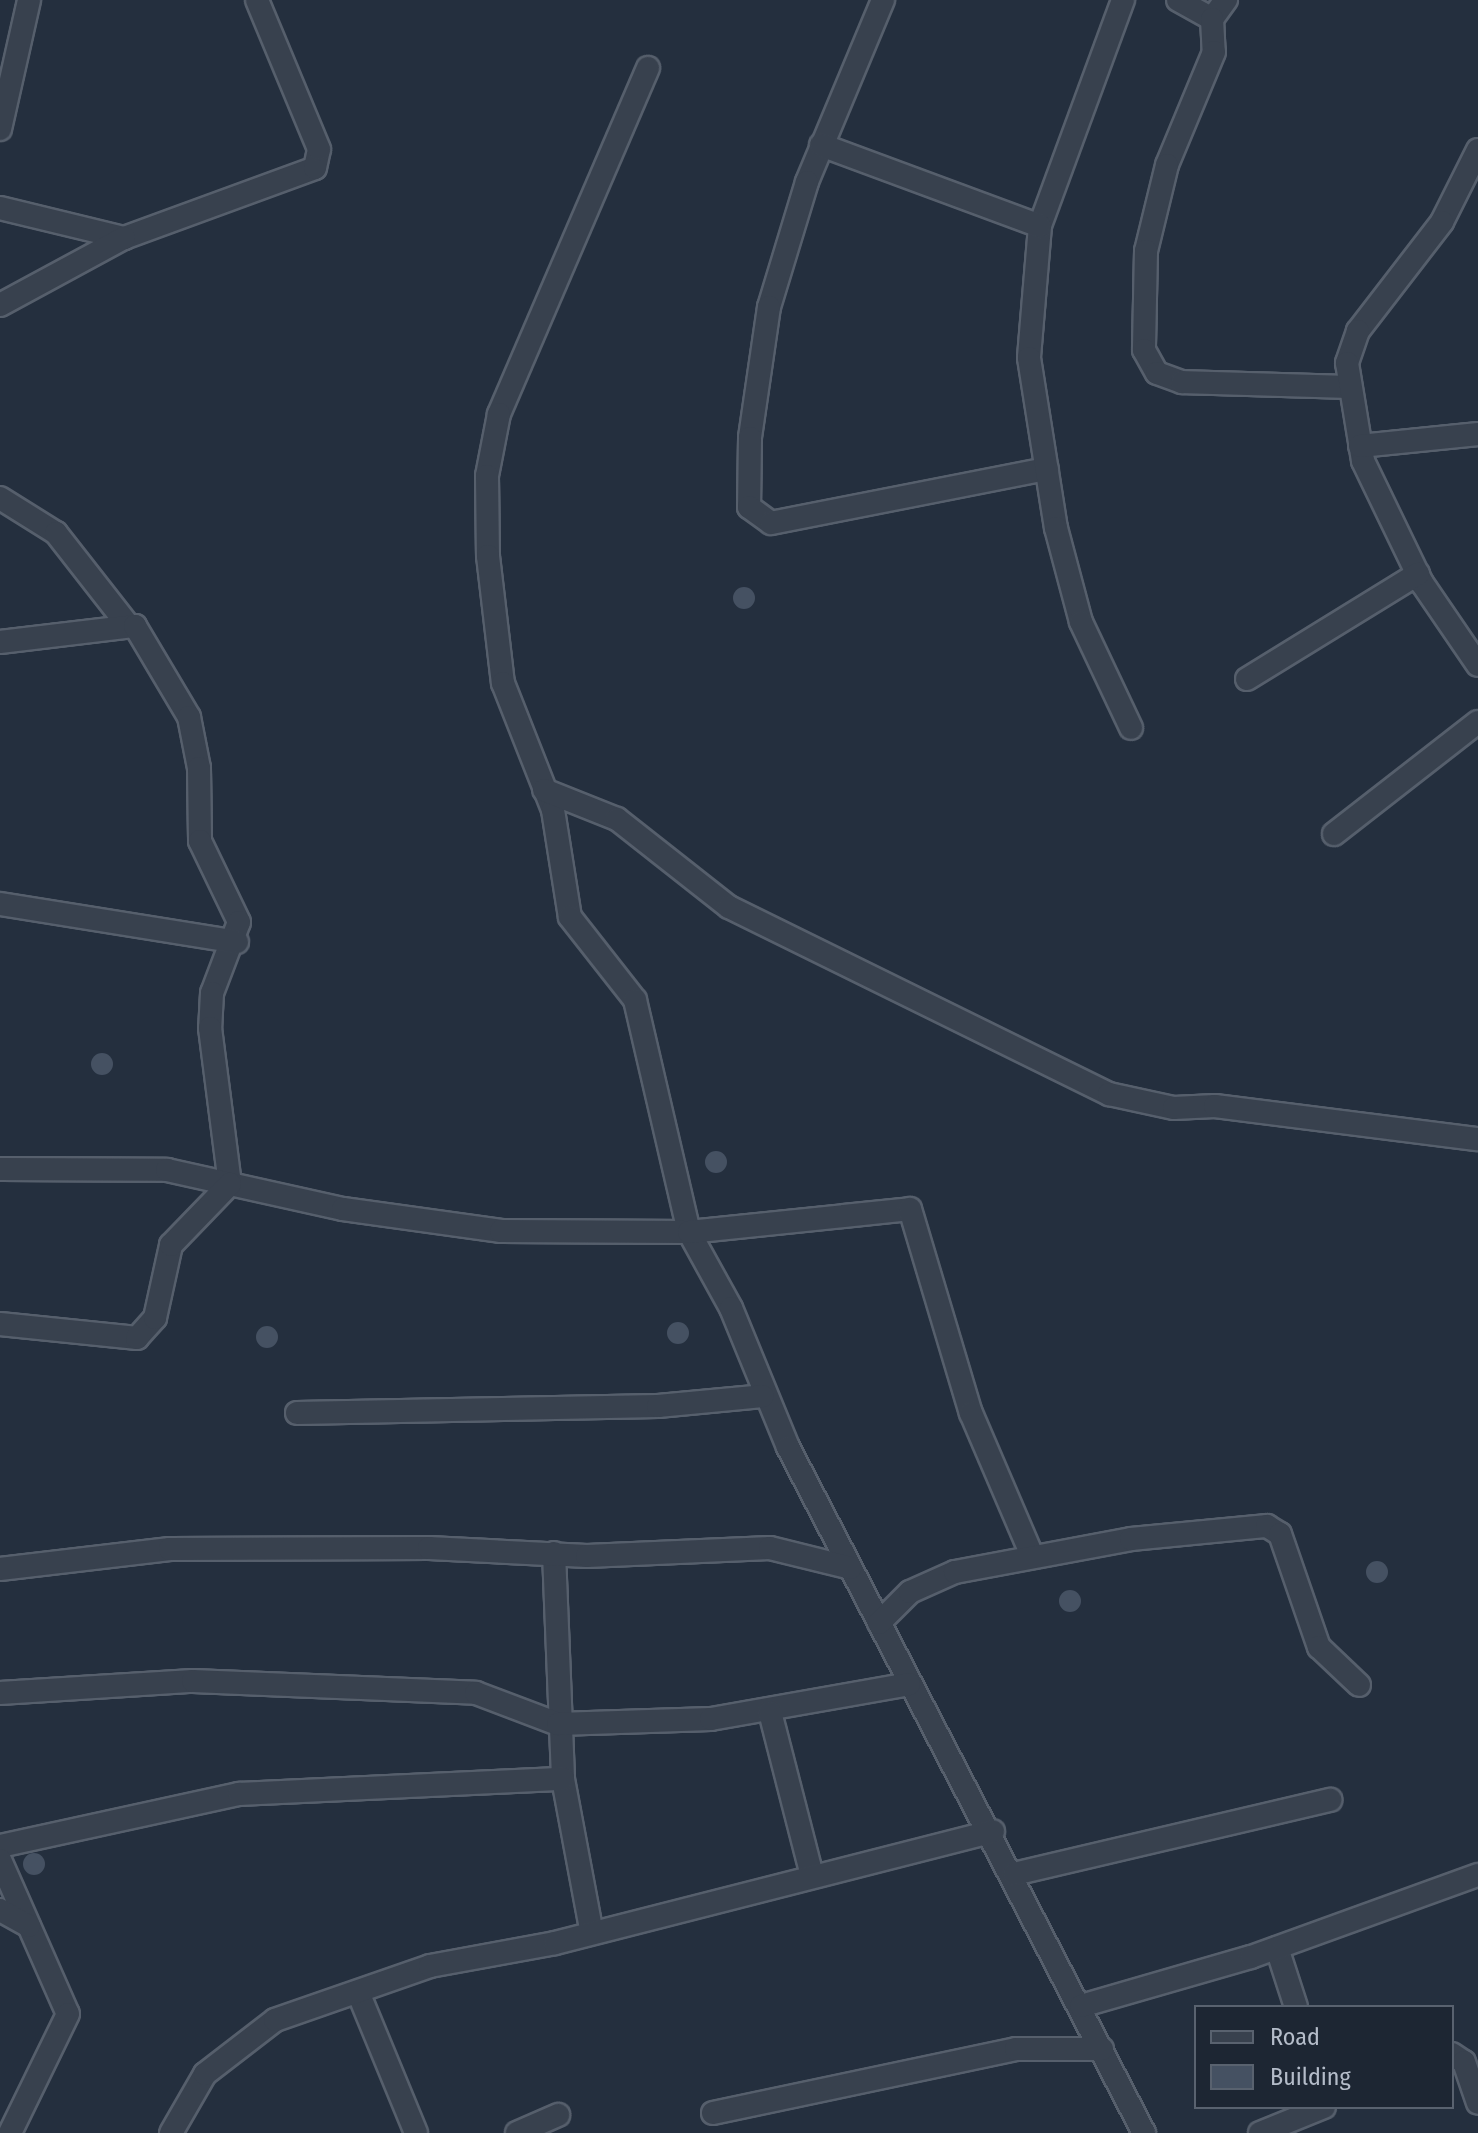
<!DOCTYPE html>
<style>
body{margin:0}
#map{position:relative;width:1478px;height:2133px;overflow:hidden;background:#242f3e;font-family:"Fira Sans Condensed",sans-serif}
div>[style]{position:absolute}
.building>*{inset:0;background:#455162}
.round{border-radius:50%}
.roads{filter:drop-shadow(2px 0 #565f6c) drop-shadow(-2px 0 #565f6c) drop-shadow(0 2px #565f6c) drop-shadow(0 -2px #565f6c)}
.minor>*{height:22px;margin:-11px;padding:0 11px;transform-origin:11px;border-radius:11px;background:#38414e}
span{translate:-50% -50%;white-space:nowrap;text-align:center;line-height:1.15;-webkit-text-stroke:7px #1d2633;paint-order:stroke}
.legend{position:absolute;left:1194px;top:2005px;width:260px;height:104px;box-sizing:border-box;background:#1d2633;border:2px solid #59626f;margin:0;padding:10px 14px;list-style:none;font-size:24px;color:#b4bcc9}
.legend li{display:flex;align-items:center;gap:16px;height:40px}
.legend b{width:40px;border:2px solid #59626f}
</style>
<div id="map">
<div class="building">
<div class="round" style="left:733px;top:587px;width:22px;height:22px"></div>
<div class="round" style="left:91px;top:1053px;width:22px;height:22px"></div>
<div class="round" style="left:705px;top:1151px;width:22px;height:22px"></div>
<div class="round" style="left:667px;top:1322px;width:22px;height:22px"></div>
<div class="round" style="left:256px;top:1326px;width:22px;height:22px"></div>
<div class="round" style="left:1366px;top:1561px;width:22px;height:22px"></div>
<div class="round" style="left:1059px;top:1590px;width:22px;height:22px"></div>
<div class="round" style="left:23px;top:1853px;width:22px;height:22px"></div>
</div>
<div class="roads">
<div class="minor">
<div style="left:883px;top:0;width:197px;rotate:112.7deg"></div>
<div style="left:807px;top:182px;width:131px;rotate:106.9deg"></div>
<div style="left:769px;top:307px;width:132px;rotate:98.3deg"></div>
<div style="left:750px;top:438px;width:69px;rotate:90.8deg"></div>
<div style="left:749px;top:507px;width:27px;rotate:36deg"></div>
<div style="left:771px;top:523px;width:281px;rotate:-11.1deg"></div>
<div style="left:1123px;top:0;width:241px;rotate:110.2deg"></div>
<div style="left:1040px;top:226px;width:132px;rotate:94.8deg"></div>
<div style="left:1029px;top:358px;width:172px;rotate:81deg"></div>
<div style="left:1056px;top:528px;width:97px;rotate:75.1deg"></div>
<div style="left:1081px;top:622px;width:117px;rotate:64.7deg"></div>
<div style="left:1178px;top:0;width:39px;rotate:29deg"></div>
<div style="left:1212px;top:19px;width:24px;rotate:-54deg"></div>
<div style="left:1212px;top:19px;width:33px;rotate:87deg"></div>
<div style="left:1214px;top:52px;width:122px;rotate:112.6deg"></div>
<div style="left:1167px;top:165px;width:89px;rotate:103.7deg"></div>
<div style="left:1146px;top:251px;width:99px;rotate:91.2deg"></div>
<div style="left:1144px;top:350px;width:26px;rotate:61deg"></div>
<div style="left:1157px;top:373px;width:27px;rotate:20deg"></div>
<div style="left:1182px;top:382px;width:165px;rotate:1.7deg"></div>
<div style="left:648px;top:68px;width:377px;rotate:113.3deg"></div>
<div style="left:499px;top:414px;width:63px;rotate:101deg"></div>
<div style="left:487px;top:476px;width:80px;rotate:89.3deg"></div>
<div style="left:488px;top:556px;width:128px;rotate:83.3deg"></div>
<div style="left:503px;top:683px;width:136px;rotate:68.5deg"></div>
<div style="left:553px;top:810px;width:108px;rotate:81deg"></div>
<div style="left:570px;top:917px;width:105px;rotate:51.9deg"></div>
<div style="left:635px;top:1000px;width:238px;rotate:76.9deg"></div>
<div style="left:689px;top:1232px;width:87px;rotate:61.1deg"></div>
<div style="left:731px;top:1308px;width:150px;rotate:67.7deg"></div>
<div style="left:788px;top:1447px;width:773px;rotate:62.57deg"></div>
<div style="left:0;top:129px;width:132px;rotate:-77.3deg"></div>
<div style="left:821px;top:145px;width:233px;rotate:20.3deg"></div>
<div style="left:1478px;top:150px;width:80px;rotate:116.6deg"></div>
<div style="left:1442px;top:222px;width:138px;rotate:127.6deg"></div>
<div style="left:1358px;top:331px;width:34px;rotate:109deg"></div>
<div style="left:1347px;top:363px;width:99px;rotate:80.7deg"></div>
<div style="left:1363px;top:461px;width:136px;rotate:64.2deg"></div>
<div style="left:1422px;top:583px;width:99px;rotate:55.7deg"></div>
<div style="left:0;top:208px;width:128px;rotate:13.6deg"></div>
<div style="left:124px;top:238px;width:203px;rotate:-20.1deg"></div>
<div style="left:315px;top:168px;width:19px;rotate:-78deg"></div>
<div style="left:319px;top:149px;width:161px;rotate:-112.6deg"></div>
<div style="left:0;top:305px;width:141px;rotate:-28.4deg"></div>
<div style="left:1360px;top:446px;width:119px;rotate:-5.8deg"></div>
<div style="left:0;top:498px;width:66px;rotate:32deg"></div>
<div style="left:56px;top:533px;width:115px;rotate:52deg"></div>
<div style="left:0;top:642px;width:136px;rotate:-6.8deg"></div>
<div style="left:135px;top:626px;width:106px;rotate:59.3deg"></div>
<div style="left:189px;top:717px;width:52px;rotate:78.9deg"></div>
<div style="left:199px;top:768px;width:73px;rotate:89.2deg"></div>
<div style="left:200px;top:841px;width:90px;rotate:64.3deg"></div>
<div style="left:239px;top:922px;width:76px;rotate:110.8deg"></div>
<div style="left:212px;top:993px;width:35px;rotate:93deg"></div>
<div style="left:210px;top:1028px;width:157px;rotate:82.7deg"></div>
<div style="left:1247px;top:679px;width:201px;rotate:-31.6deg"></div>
<div style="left:544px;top:790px;width:79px;rotate:21.7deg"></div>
<div style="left:617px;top:819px;width:142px;rotate:38.2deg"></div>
<div style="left:729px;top:907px;width:424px;rotate:26.2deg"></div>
<div style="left:1109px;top:1094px;width:66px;rotate:12.2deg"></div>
<div style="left:1174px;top:1108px;width:41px;rotate:-2.8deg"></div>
<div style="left:1215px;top:1106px;width:265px;rotate:7.2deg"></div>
<div style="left:1334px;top:834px;width:182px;rotate:-37.9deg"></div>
<div style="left:0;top:904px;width:240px;rotate:9.1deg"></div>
<div style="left:0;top:1169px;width:167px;rotate:0.3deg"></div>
<div style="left:167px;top:1170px;width:180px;rotate:12.5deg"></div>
<div style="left:343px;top:1209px;width:160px;rotate:7.9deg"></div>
<div style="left:501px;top:1231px;width:188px;rotate:0.3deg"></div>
<div style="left:689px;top:1232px;width:222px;rotate:-5.9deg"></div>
<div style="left:910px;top:1209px;width:213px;rotate:73.4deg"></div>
<div style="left:971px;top:1413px;width:155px;rotate:66.8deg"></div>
<div style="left:0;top:1324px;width:138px;rotate:5.8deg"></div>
<div style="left:137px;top:1338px;width:27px;rotate:-48deg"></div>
<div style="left:155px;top:1318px;width:75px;rotate:-77.6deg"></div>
<div style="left:171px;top:1245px;width:85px;rotate:-46deg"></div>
<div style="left:297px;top:1413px;width:361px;rotate:-1.1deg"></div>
<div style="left:658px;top:1406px;width:105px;rotate:-5.4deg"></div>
<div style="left:554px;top:1553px;width:226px;rotate:87.7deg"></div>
<div style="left:563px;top:1779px;width:153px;rotate:79.4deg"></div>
<div style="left:0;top:1569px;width:171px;rotate:-6.7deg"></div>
<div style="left:170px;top:1549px;width:259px;rotate:-0.2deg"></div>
<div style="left:429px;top:1548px;width:158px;rotate:2.9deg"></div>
<div style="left:587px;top:1556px;width:183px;rotate:-2.5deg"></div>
<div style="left:770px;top:1548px;width:83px;rotate:13.9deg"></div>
<div style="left:879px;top:1623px;width:44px;rotate:-45deg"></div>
<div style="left:910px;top:1592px;width:49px;rotate:-24deg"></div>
<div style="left:955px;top:1572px;width:179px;rotate:-10.6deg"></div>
<div style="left:1131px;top:1539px;width:137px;rotate:-5.5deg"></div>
<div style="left:1267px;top:1526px;width:15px;rotate:32deg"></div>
<div style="left:1280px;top:1534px;width:120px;rotate:71deg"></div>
<div style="left:1319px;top:1647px;width:55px;rotate:43.5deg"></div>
<div style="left:0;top:1693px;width:193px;rotate:-3.6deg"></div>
<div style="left:193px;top:1681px;width:283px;rotate:2.4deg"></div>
<div style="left:476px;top:1693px;width:88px;rotate:20.7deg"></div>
<div style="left:558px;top:1724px;width:153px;rotate:-1.9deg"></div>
<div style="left:711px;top:1719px;width:201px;rotate:-10deg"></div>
<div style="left:770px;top:1712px;width:165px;rotate:75.6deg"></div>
<div style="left:0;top:1846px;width:245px;rotate:-12.3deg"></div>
<div style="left:239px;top:1794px;width:324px;rotate:-2.7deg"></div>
<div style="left:0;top:1860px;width:168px;rotate:66.2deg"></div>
<div style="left:68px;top:2014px;width:132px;rotate:116deg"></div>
<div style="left:1014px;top:1874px;width:325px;rotate:-13.2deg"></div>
<div style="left:0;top:1910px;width:33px;rotate:29deg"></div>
<div style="left:1277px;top:1948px;width:62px;rotate:72.1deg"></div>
<div style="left:358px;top:1992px;width:152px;rotate:67.6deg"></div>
<div style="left:1081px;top:2006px;width:177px;rotate:-16.1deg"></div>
<div style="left:1251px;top:1957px;width:241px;rotate:-19.9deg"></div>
<div style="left:1452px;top:2054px;width:14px;rotate:34deg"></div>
<div style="left:1464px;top:2062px;width:43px;rotate:71.1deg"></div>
<div style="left:713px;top:2113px;width:310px;rotate:-11.9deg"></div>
<div style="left:1016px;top:2049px;width:86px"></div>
<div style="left:171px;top:2133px;width:68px;rotate:-60deg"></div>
<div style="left:205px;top:2074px;width:88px;rotate:-37.6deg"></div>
<div style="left:275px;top:2020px;width:164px;rotate:-19.2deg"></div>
<div style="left:430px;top:1966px;width:127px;rotate:-10.4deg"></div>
<div style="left:555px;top:1943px;width:452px;rotate:-14.3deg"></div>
<div style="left:517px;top:2133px;width:45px;rotate:-23.7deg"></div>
<div style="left:1260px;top:2133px;width:69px;rotate:-22.1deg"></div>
</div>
</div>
<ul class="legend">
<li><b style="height:10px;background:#38414e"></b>Road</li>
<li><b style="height:22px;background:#455162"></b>Building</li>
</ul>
</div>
